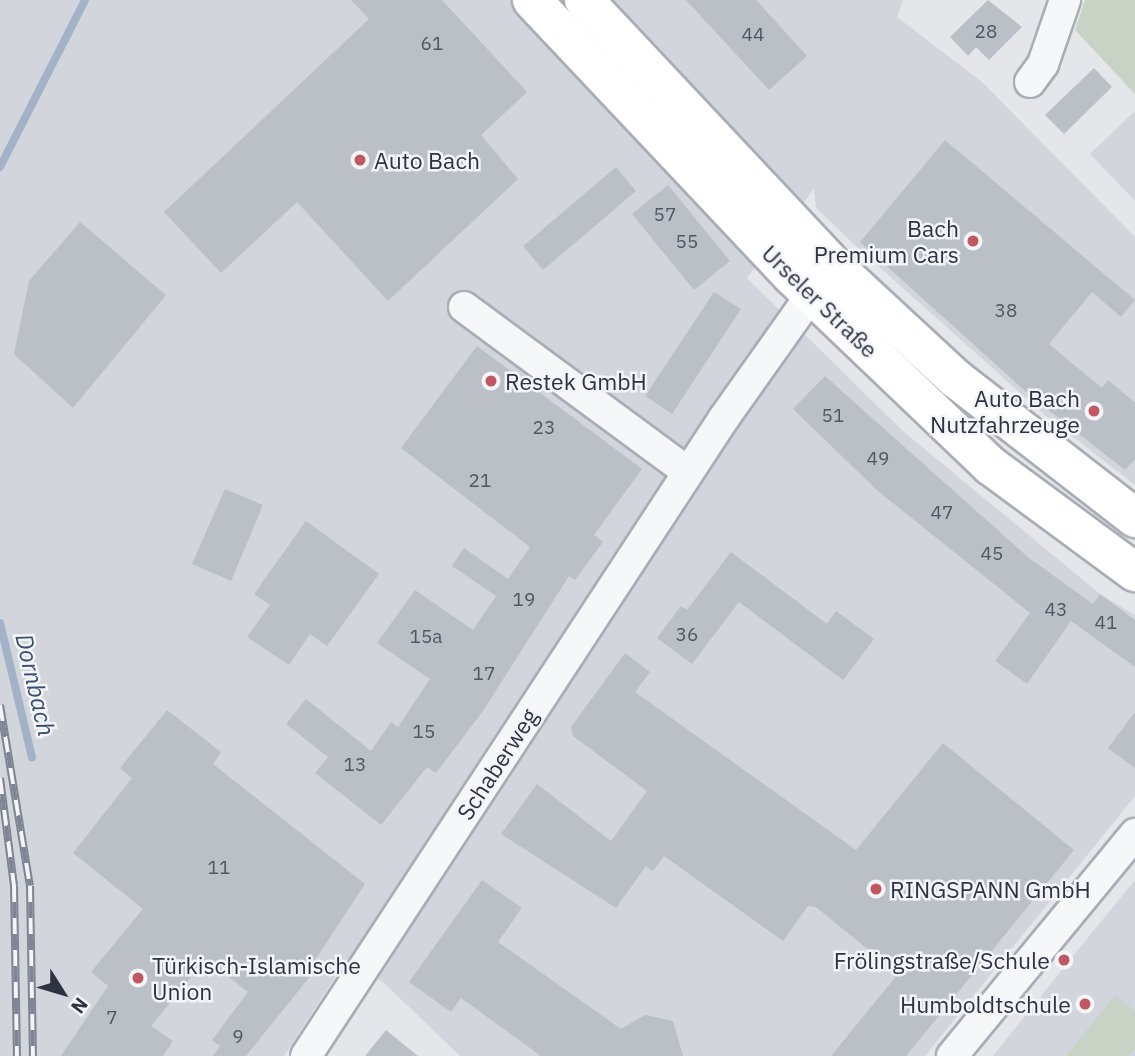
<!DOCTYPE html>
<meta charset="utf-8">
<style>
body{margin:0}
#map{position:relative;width:1135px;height:1056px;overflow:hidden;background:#e4e6ea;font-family:"IBM Plex Sans",sans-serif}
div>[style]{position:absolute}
.built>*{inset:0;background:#d2d5dc}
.green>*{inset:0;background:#c8d3c6}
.stream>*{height:8px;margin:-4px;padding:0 4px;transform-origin:4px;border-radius:4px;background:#a3b2c6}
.building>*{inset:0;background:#bbbfc6}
.roads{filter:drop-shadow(2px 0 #a9adb4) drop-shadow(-2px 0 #a9adb4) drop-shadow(0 2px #a9adb4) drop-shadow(0 -2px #a9adb4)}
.street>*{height:30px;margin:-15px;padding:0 15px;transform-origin:15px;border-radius:15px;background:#f6f7f9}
.secondary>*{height:38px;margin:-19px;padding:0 19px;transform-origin:19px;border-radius:19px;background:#fff}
.rail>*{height:8px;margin-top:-4px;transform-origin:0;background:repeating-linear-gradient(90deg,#f3f5f8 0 16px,#7f8592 0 32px);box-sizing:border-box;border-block:2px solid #7f8592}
.dots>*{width:19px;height:19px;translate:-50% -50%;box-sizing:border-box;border:4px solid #f3f5f8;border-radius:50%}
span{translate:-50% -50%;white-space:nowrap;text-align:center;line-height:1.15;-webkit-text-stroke:5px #f3f5f8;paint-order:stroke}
.number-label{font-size:19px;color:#505662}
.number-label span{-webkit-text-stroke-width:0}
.poi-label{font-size:23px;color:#2d3341}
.left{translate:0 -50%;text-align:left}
.right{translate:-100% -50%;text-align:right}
.street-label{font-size:23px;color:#2d3341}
.water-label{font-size:24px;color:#3b5070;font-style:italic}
.north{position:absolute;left:28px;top:958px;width:70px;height:70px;-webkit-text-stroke:5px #f3f5f8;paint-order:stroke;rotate:127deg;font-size:19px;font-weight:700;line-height:28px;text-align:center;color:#2d3341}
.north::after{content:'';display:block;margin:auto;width:24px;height:32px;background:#2d3341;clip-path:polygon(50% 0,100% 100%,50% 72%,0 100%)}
</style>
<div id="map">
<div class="built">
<div style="clip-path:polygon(0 0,903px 0,897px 17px,982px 82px,1135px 237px,1135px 485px,1046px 416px,856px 246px,816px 208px,814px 189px,747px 278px,904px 432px,1100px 594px,1135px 615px,1135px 796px,925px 1056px,460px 1056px,384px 983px,347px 959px,284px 1056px,0 1056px)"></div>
<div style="clip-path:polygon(1135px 111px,1135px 201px,1090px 154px)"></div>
<div style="clip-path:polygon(1135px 880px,1135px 1056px,993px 1056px,1077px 951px)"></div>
</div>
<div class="green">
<div style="clip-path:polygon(1085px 0,1135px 0,1135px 94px,1075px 30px)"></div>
<div style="clip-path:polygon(1115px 995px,1135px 1011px,1135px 1049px,1129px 1056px,1066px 1056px)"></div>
</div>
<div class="stream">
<div style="left:0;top:167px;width:187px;rotate:-63deg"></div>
<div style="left:0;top:623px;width:138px;rotate:76.6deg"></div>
</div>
<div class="building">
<div style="clip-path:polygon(351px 0,442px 0,527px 92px,481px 135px,518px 179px,388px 301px,297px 202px,221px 273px,164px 212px,369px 19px)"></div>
<div style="clip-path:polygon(686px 0,756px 0,807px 56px,769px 90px)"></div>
<div style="clip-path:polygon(988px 0,1022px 27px,989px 60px,976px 47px,968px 56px,950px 37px)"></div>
<div style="clip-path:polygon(1094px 68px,1112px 87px,1064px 134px,1045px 115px)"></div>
<div style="clip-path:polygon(945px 140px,1135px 300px,1121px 317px,1092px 292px,1049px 344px,1102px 388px,1108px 380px,1135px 403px,1135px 459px,1125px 470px,1033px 398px,860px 242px)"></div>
<div style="clip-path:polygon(616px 167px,636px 191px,543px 270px,523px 246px)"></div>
<div style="clip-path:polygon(668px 185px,730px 261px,694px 290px,632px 214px)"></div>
<div style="clip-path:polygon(80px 222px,166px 295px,73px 408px,14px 354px,29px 281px)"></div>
<div style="clip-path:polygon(714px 292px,741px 309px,672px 414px,645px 396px)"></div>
<div style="clip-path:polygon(477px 346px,642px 469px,594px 535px,603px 542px,575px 580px,569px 576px,483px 711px,436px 773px,427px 767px,381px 825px,315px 773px,328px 757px,286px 724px,306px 699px,371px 751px,391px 722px,398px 727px,430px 679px,377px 643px,415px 590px,473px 630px,496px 596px,452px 566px,464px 548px,508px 579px,530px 547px,401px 448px)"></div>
<div style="clip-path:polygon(825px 376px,1029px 558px,1093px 604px,1100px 594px,1135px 620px,1135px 667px,1071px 621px,1027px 684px,995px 661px,1030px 613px,878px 491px,793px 409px)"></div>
<div style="clip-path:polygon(225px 489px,263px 505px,231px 581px,192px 564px)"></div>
<div style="clip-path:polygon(306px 521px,379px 574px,327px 646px,310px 634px,289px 665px,247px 637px,270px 605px,254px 594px)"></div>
<div style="clip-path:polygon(731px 552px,827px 624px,836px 611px,874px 639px,843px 680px,739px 602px,692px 664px,657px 638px,681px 606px,687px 610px)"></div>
<div style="clip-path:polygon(625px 653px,650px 672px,635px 692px,856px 850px,943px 743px,1074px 850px,906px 1056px,831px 1056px,898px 974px,816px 907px,808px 906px,783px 941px,664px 856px,653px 871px,646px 866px,616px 908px,501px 834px,537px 784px,611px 841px,647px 791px,573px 736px,571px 727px)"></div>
<div style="clip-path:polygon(167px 710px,221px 752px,213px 764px,365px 884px,315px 960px,320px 964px,246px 1056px,213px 1056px,220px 1046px,212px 1040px,248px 992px,206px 959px,151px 1026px,173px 1041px,163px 1056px,61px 1056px,108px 986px,91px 972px,143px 909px,73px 853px,132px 778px,120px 768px)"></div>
<div style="clip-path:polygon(1135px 712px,1135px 768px,1108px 748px)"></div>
<div style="clip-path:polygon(482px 880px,522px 908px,498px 942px,621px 1029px,645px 1015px,673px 1021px,683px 1056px,541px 1056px,461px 998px,451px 1012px,409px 982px)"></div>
<div style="clip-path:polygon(386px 1030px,418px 1056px,365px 1056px)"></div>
</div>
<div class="roads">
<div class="street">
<div style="left:1030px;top:82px;width:22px;rotate:-54deg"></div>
<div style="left:1043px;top:64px;width:68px;rotate:-71deg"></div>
<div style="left:464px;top:307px;width:278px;rotate:36.4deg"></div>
<div style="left:306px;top:1056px;width:763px;rotate:-56.77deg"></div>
<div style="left:724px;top:418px;width:173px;rotate:-54.7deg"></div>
<div style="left:952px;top:1056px;width:288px;rotate:-50.5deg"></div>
</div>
<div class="secondary">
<div style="left:532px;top:0;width:379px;rotate:46.7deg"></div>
<div style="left:792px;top:276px;width:275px;rotate:43.7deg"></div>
<div style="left:991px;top:466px;width:179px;rotate:36.4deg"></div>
<div style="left:584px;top:0;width:365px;rotate:46.8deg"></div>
<div style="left:834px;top:266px;width:166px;rotate:42.8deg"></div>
<div style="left:956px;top:379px;width:227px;rotate:37.8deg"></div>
</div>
</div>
<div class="rail">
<div style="left:0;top:705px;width:183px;rotate:80.6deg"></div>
<div style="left:30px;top:886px;width:170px;rotate:89deg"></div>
<div style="left:0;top:778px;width:109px;rotate:82.6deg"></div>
<div style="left:14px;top:886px;width:170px;rotate:89deg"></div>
</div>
<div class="dots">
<div style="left:360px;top:160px;background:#c15761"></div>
<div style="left:973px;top:241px;background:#c15761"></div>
<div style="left:491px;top:381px;background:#c15761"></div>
<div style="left:1094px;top:411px;background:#c15761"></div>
<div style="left:876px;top:889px;background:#c15761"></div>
<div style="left:1064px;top:960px;background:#c15761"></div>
<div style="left:138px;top:978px;background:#c15761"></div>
<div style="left:1085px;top:1004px;background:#c15761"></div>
</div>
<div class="number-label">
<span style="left:986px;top:32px">28</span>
<span style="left:753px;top:35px">44</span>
<span style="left:432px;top:44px">61</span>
<span style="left:665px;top:215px">57</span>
<span style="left:687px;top:242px">55</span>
<span style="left:1006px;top:311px">38</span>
<span style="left:833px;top:416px">51</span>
<span style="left:544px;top:428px">23</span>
<span style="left:878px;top:459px">49</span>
<span style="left:480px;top:481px">21</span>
<span style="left:942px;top:513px">47</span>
<span style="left:992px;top:554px">45</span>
<span style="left:524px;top:600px">19</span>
<span style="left:1056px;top:610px">43</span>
<span style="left:1106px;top:623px">41</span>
<span style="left:687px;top:635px">36</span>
<span style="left:426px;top:637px">15a</span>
<span style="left:484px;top:674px">17</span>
<span style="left:424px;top:732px">15</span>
<span style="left:355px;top:765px">13</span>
<span style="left:219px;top:868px">11</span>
<span style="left:112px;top:1018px">7</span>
<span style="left:238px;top:1037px">9</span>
</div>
<div class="poi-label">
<span class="left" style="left:374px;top:160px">Auto Bach</span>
<span class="right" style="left:959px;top:241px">Bach<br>Premium Cars</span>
<span class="left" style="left:505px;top:381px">Restek GmbH</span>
<span class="right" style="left:1080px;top:411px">Auto Bach<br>Nutzfahrzeuge</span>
<span class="left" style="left:890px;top:889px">RINGSPANN GmbH</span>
<span class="right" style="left:1050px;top:960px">Frölingstraße/Schule</span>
<span class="left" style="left:152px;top:978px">Türkisch-Islamische<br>Union</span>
<span class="right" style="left:1071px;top:1004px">Humboldtschule</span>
</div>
<div class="street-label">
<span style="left:820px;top:301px;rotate:44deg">Urseler Straße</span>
<span style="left:497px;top:764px;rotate:-57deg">Schaberweg</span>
</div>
<div class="water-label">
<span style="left:35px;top:685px;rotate:77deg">Dornbach</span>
</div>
<div class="north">N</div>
</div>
